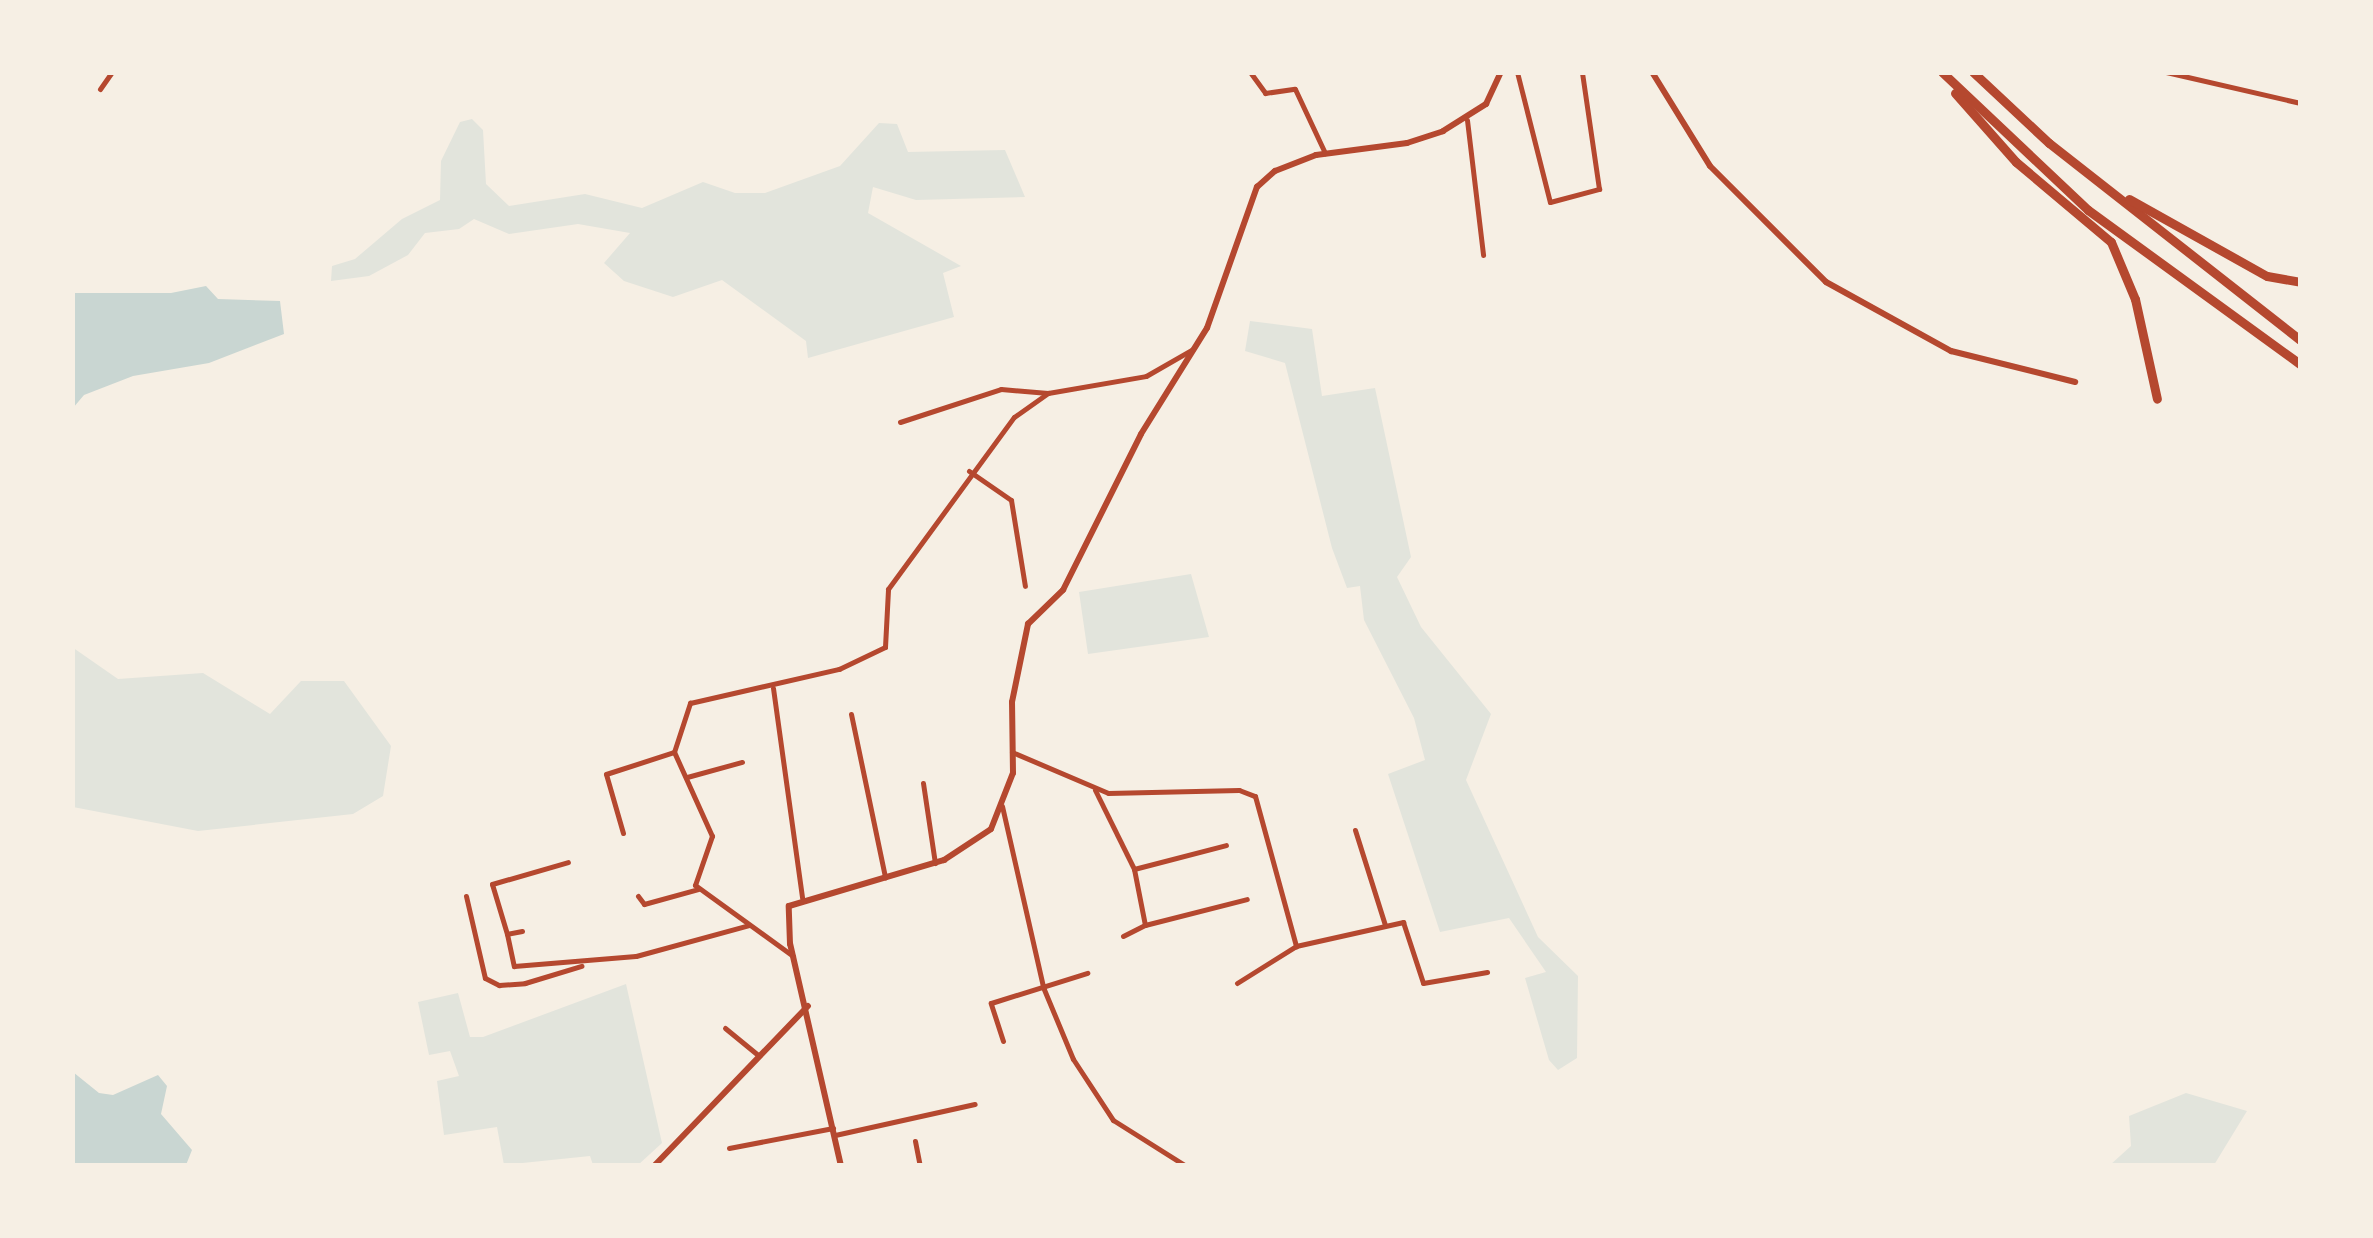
<!DOCTYPE html>
<style>
body{margin:0}
#map{position:relative;width:2373px;height:1238px;overflow:hidden;background:#f6efe4;font-family:Manrope,sans-serif}
div>[style]{position:absolute}
.green>*{inset:0;background:#e2e4dc}
.water>*{inset:0;background:#c9d6d2}
.minor>*{height:5px;margin:-2.5px;padding:0 2.5px;transform-origin:2.5px;border-radius:2.5px;background:#b5482f}
.tertiary>*{height:6px;margin:-3px;padding:0 3px;transform-origin:3px;border-radius:3px;background:#b5482f}
.trunk>*{height:9px;margin:-4.5px;padding:0 4.5px;transform-origin:4.5px;border-radius:4.5px;background:#b5482f}
span{translate:-50% -50%;white-space:nowrap;text-align:center;line-height:1.15;-webkit-text-stroke:8px #f6efe4;paint-order:stroke}
.frame{position:absolute;inset:0;border:75px solid #f6efe4;pointer-events:none}
</style>
<div id="map">
<div class="green">
<div style="clip-path:polygon(472px 119px,483px 130px,486px 184px,509px 206px,585px 194px,642px 208px,703px 182px,735px 193px,765px 193px,840px 166px,879px 123px,897px 124px,908px 152px,1005px 150px,1025px 197px,916px 200px,873px 187px,868px 213px,961px 266px,943px 273px,954px 317px,808px 358px,806px 341px,722px 280px,673px 297px,624px 281px,604px 263px,630px 233px,578px 224px,509px 234px,474px 219px,459px 229px,425px 233px,408px 255px,369px 276px,331px 281px,332px 266px,355px 259px,402px 219px,440px 200px,441px 161px,460px 122px)"></div>
<div style="clip-path:polygon(1250px 321px,1312px 329px,1322px 396px,1375px 388px,1411px 557px,1397px 577px,1421px 627px,1491px 714px,1466px 780px,1538px 937px,1578px 976px,1577px 1058px,1558px 1070px,1549px 1060px,1525px 978px,1546px 972px,1509px 918px,1440px 932px,1388px 774px,1425px 760px,1414px 718px,1364px 620px,1360px 586px,1347px 588px,1332px 548px,1285px 363px,1245px 351px)"></div>
<div style="clip-path:polygon(1191px 574px,1209px 637px,1088px 654px,1079px 592px)"></div>
<div style="clip-path:polygon(72px 647px,118px 679px,203px 673px,270px 714px,301px 681px,344px 681px,391px 746px,383px 796px,353px 814px,198px 831px,73px 807px)"></div>
<div style="clip-path:polygon(626px 984px,662px 1143px,638px 1165px,593px 1165px,590px 1156px,504px 1165px,497px 1127px,444px 1135px,437px 1081px,459px 1076px,450px 1051px,429px 1055px,418px 1002px,458px 993px,470px 1037px,483px 1037px)"></div>
<div style="clip-path:polygon(2186px 1093px,2247px 1111px,2214px 1165px,2110px 1165px,2131px 1146px,2129px 1116px)"></div>
</div>
<div class="water">
<div style="clip-path:polygon(206px 286px,218px 299px,280px 301px,284px 334px,209px 363px,133px 376px,84px 395px,73px 408px,73px 293px,171px 293px)"></div>
<div style="clip-path:polygon(73px 1072px,99px 1093px,113px 1095px,158px 1075px,167px 1086px,161px 1114px,192px 1150px,186px 1165px,73px 1165px)"></div>
</div>
<div class="minor">
<div style="left:1250px;top:72px;width:26px;rotate:54deg"></div>
<div style="left:1265px;top:93px;width:30px;rotate:-8deg"></div>
<div style="left:1295px;top:89px;width:71px;rotate:64.9deg"></div>
<div style="left:1517px;top:72px;width:134px;rotate:75.8deg"></div>
<div style="left:1550px;top:202px;width:51px;rotate:-14.9deg"></div>
<div style="left:1599px;top:189px;width:118px;rotate:-98.3deg"></div>
<div style="left:2166px;top:72px;width:138px;rotate:13deg"></div>
<div style="left:100px;top:89px;width:21px;rotate:-55deg"></div>
<div style="left:1467px;top:120px;width:136px;rotate:83.2deg"></div>
<div style="left:900px;top:422px;width:106px;rotate:-18.1deg"></div>
<div style="left:1001px;top:389px;width:47px;rotate:4.9deg"></div>
<div style="left:969px;top:471px;width:51px;rotate:34.6deg"></div>
<div style="left:1011px;top:500px;width:87px;rotate:80.8deg"></div>
<div style="left:773px;top:688px;width:212px;rotate:82.1deg"></div>
<div style="left:851px;top:714px;width:167px;rotate:78.2deg"></div>
<div style="left:1012px;top:752px;width:104px;rotate:23.1deg"></div>
<div style="left:1108px;top:793px;width:131px;rotate:-1.3deg"></div>
<div style="left:1239px;top:790px;width:17px;rotate:21deg"></div>
<div style="left:1255px;top:796px;width:156px;rotate:74.7deg"></div>
<div style="left:1296px;top:946px;width:110px;rotate:-12.6deg"></div>
<div style="left:1403px;top:922px;width:64px;rotate:71.8deg"></div>
<div style="left:1423px;top:983px;width:65px;rotate:-9.8deg"></div>
<div style="left:687px;top:777px;width:57px;rotate:-15.3deg"></div>
<div style="left:923px;top:783px;width:81px;rotate:81.5deg"></div>
<div style="left:1095px;top:790px;width:88px;rotate:63.7deg"></div>
<div style="left:1134px;top:869px;width:57px;rotate:78.9deg"></div>
<div style="left:1145px;top:925px;width:105px;rotate:-14.3deg"></div>
<div style="left:1002px;top:806px;width:186px;rotate:77.2deg"></div>
<div style="left:1043px;top:987px;width:78px;rotate:67.4deg"></div>
<div style="left:1073px;top:1059px;width:73px;rotate:56.7deg"></div>
<div style="left:1113px;top:1120px;width:86px;rotate:32.2deg"></div>
<div style="left:1355px;top:830px;width:100px;rotate:72.5deg"></div>
<div style="left:623px;top:833px;width:61px;rotate:-106.1deg"></div>
<div style="left:606px;top:774px;width:71px;rotate:-17.9deg"></div>
<div style="left:1134px;top:869px;width:95px;rotate:-14.6deg"></div>
<div style="left:466px;top:896px;width:84px;rotate:77deg"></div>
<div style="left:485px;top:978px;width:16px;rotate:27deg"></div>
<div style="left:499px;top:985px;width:26px;rotate:-4deg"></div>
<div style="left:525px;top:983px;width:59px;rotate:-16.9deg"></div>
<div style="left:638px;top:896px;width:10px;rotate:53deg"></div>
<div style="left:644px;top:904px;width:56px;rotate:-15.5deg"></div>
<div style="left:522px;top:931px;width:15px;rotate:169deg"></div>
<div style="left:507px;top:934px;width:33px;rotate:78deg"></div>
<div style="left:514px;top:966px;width:122px;rotate:-4.7deg"></div>
<div style="left:636px;top:956px;width:117px;rotate:-15.3deg"></div>
<div style="left:507px;top:934px;width:52px;rotate:-106.7deg"></div>
<div style="left:492px;top:884px;width:79px;rotate:-16.1deg"></div>
<div style="left:1123px;top:936px;width:25px;rotate:-27deg"></div>
<div style="left:793px;top:956px;width:121px;rotate:-144.1deg"></div>
<div style="left:695px;top:885px;width:52px;rotate:-70.9deg"></div>
<div style="left:712px;top:836px;width:92px;rotate:-114.3deg"></div>
<div style="left:674px;top:752px;width:52px;rotate:-71.9deg"></div>
<div style="left:690px;top:703px;width:153px;rotate:-12.9deg"></div>
<div style="left:839px;top:669px;width:51px;rotate:-25.6deg"></div>
<div style="left:885px;top:647px;width:58px;rotate:-87deg"></div>
<div style="left:888px;top:589px;width:213px;rotate:-53.8deg"></div>
<div style="left:1014px;top:417px;width:42px;rotate:-35.2deg"></div>
<div style="left:1048px;top:393px;width:99px;rotate:-9.8deg"></div>
<div style="left:1146px;top:376px;width:54px;rotate:-29.9deg"></div>
<div style="left:1237px;top:983px;width:70px;rotate:-32.1deg"></div>
<div style="left:725px;top:1028px;width:43px;rotate:39.3deg"></div>
<div style="left:1003px;top:1041px;width:40px;rotate:-108deg"></div>
<div style="left:991px;top:1003px;width:101px;rotate:-17.4deg"></div>
<div style="left:835px;top:1135px;width:143px;rotate:-12.5deg"></div>
<div style="left:915px;top:1141px;width:25px;rotate:79deg"></div>
<div style="left:729px;top:1148px;width:106px;rotate:-10.9deg"></div>
</div>
<div class="tertiary">
<div style="left:1652px;top:72px;width:110px;rotate:58.3deg"></div>
<div style="left:1710px;top:166px;width:164px;rotate:45deg"></div>
<div style="left:1826px;top:282px;width:143px;rotate:28.9deg"></div>
<div style="left:1951px;top:351px;width:128px;rotate:14deg"></div>
<div style="left:654px;top:1166px;width:222px;rotate:-46.1deg"></div>
<div style="left:841px;top:1166px;width:228px;rotate:-102.9deg"></div>
<div style="left:790px;top:944px;width:38px;rotate:-92deg"></div>
<div style="left:789px;top:906px;width:162px;rotate:-16.5deg"></div>
<div style="left:944px;top:860px;width:56px;rotate:-33.4deg"></div>
<div style="left:991px;top:829px;width:60px;rotate:-68.6deg"></div>
<div style="left:1013px;top:773px;width:71px;rotate:-90.8deg"></div>
<div style="left:1012px;top:702px;width:80px;rotate:-78.4deg"></div>
<div style="left:1028px;top:624px;width:49px;rotate:-44.2deg"></div>
<div style="left:1063px;top:590px;width:174px;rotate:-63.4deg"></div>
<div style="left:1141px;top:434px;width:125px;rotate:-58.1deg"></div>
<div style="left:1207px;top:328px;width:150px;rotate:-70.5deg"></div>
<div style="left:1257px;top:187px;width:24px;rotate:-42deg"></div>
<div style="left:1275px;top:171px;width:44px;rotate:-21.3deg"></div>
<div style="left:1316px;top:155px;width:92px;rotate:-7.5deg"></div>
<div style="left:1407px;top:143px;width:38px;rotate:-18deg"></div>
<div style="left:1443px;top:131px;width:51px;rotate:-32.1deg"></div>
<div style="left:1486px;top:104px;width:35px;rotate:-65deg"></div>
</div>
<div class="trunk">
<div style="left:1942px;top:72px;width:201px;rotate:43.4deg"></div>
<div style="left:2088px;top:210px;width:262px;rotate:36deg"></div>
<div style="left:1973px;top:72px;width:104px;rotate:43.1deg"></div>
<div style="left:2049px;top:143px;width:319px;rotate:38.1deg"></div>
<div style="left:1955px;top:93px;width:92px;rotate:48.5deg"></div>
<div style="left:2016px;top:162px;width:124px;rotate:40.1deg"></div>
<div style="left:2111px;top:242px;width:62px;rotate:67.2deg"></div>
<div style="left:2135px;top:299px;width:102px;rotate:77.6deg"></div>
<div style="left:2129px;top:199px;width:158px;rotate:29.2deg"></div>
<div style="left:2267px;top:276px;width:34px;rotate:10deg"></div>
</div>
<div class="frame"></div>
</div>
